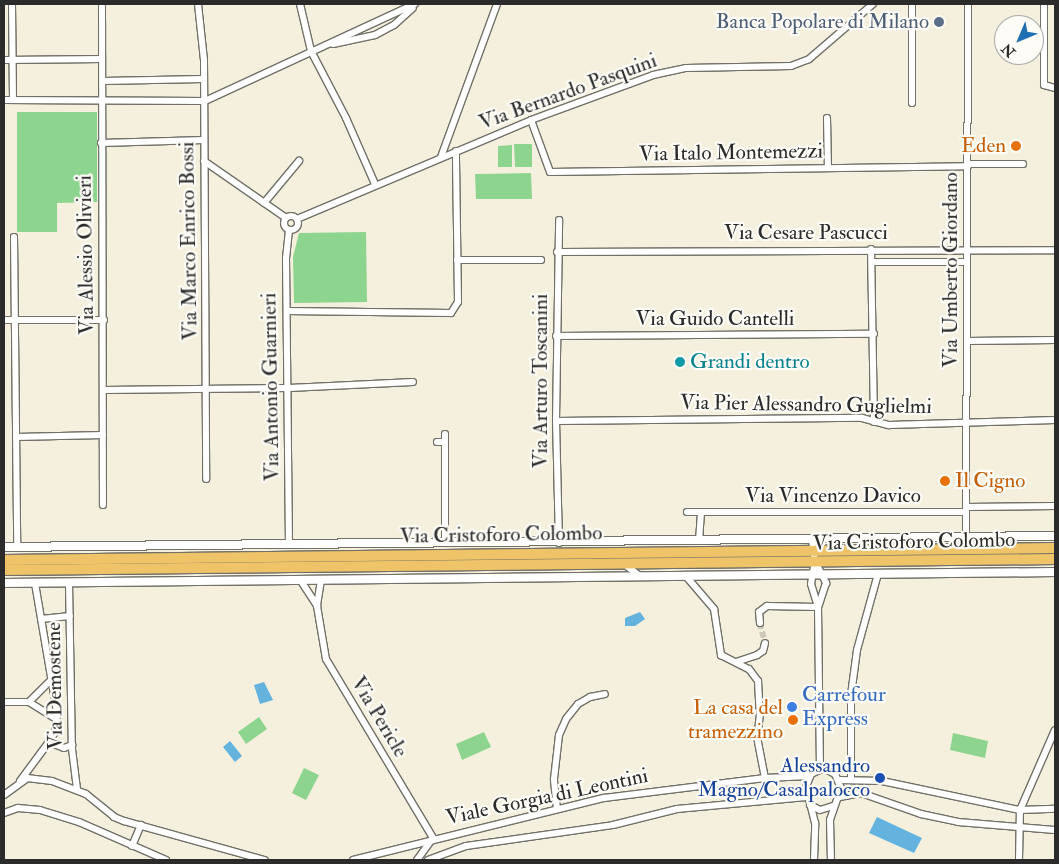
<!DOCTYPE html>
<style>
body{margin:0}
#map{position:relative;width:1059px;height:864px;overflow:hidden;background:#f4f0dd;font-family:"IM FELL Double Pica",serif}
div>[style]{position:absolute}
.green>*{inset:0;background:#8dd48f}
.water>*{inset:0;background:#64b3de}
.minor-tunnel>*{height:6px;margin-top:-3px;transform-origin:0;background:repeating-linear-gradient(90deg,#ccc9b9 0 6px,transparent 0 9px)}
.roads{filter:drop-shadow(1px 0 #717069) drop-shadow(-1px 0 #717069) drop-shadow(0 1px #717069) drop-shadow(0 -1px #717069)}
.minor>*{height:6px;margin:-3px;padding:0 3px;transform-origin:3px;border-radius:3px;background:#fff}
.minor>.ring{margin:-3px;padding:0;box-sizing:content-box;background:none;border:6px solid #fff;border-radius:50%}
.tertiary>*{height:8px;margin:-4px;padding:0 4px;transform-origin:4px;border-radius:4px;background:#fff}
.primary>*{height:10px;margin:-5px;padding:0 5px;transform-origin:5px;border-radius:5px;background:#efc469}
.dots>*{width:14px;height:14px;translate:-50% -50%;box-sizing:border-box;border:2px solid #fdfcf7;border-radius:50%}
span{translate:-50% -50%;white-space:nowrap;text-align:center;line-height:1.15;-webkit-text-stroke:4.5px #fdfcf7;paint-order:stroke}
.service-label{font-size:21px;color:#4e5e75}
.right{translate:-100% -50%;text-align:right}
.street-label{font-size:21px;color:#2b2b2b}
.food-label{font-size:21px;color:#c56008}
.left{translate:0 -50%;text-align:left}
.culture-label{font-size:21px;color:#0d838f}
.shop-label{font-size:21px;color:#366cbe}
.transit-label{font-size:21px;color:#164399}
.frame{position:absolute;inset:0;border:5px solid #2b2b2b;pointer-events:none}
.north{position:absolute;left:994px;top:15px;width:50px;height:50px;box-sizing:border-box;background:#fdfcf7;border:1px solid #a9a8a5;border-radius:50%;rotate:225deg;font-size:14px;font-weight:700;line-height:20px;text-align:center;color:#2b2b2b}
.north::after{content:'';display:block;margin:auto;width:18px;height:22px;background:#1f6fb2;clip-path:polygon(50% 0,100% 100%,50% 72%,0 100%)}
</style>
<div id="map">
<div class="green">
<div style="clip-path:polygon(17px 112px,97px 112px,97px 202px,57px 203px,57px 232px,17px 232px)"></div>
<div style="clip-path:polygon(514px 144px,532px 144px,532px 167px,515px 167px)"></div>
<div style="clip-path:polygon(512px 145px,512px 167px,498px 167px,498px 146px)"></div>
<div style="clip-path:polygon(531px 173px,532px 199px,476px 199px,475px 174px)"></div>
<div style="clip-path:polygon(366px 232px,367px 302px,294px 303px,293px 257px,299px 233px)"></div>
<div style="clip-path:polygon(259px 717px,267px 729px,246px 744px,238px 732px)"></div>
<div style="clip-path:polygon(484px 732px,491px 747px,462px 760px,456px 744px)"></div>
<div style="clip-path:polygon(953px 733px,988px 741px,985px 758px,950px 750px)"></div>
<div style="clip-path:polygon(304px 768px,319px 775px,306px 800px,292px 793px)"></div>
</div>
<div class="water">
<div style="clip-path:polygon(640px 612px,645px 619px,635px 626px,625px 626px,625px 618px)"></div>
<div style="clip-path:polygon(264px 682px,273px 700px,260px 704px,254px 685px)"></div>
<div style="clip-path:polygon(230px 741px,242px 756px,235px 762px,223px 747px)"></div>
<div style="clip-path:polygon(877px 817px,922px 838px,914px 853px,869px 833px)"></div>
</div>
<div class="minor-tunnel">
<div style="left:760px;top:623px;width:21px;rotate:76deg"></div>
</div>
<div class="roads">
<div class="minor">
<div style="left:12px;top:4px;width:96px;rotate:89.4deg"></div>
<div style="left:102px;top:4px;width:501px;rotate:89.89deg"></div>
<div style="left:198px;top:4px;width:56px;rotate:83.9deg"></div>
<div style="left:204px;top:60px;width:419px;rotate:89.7deg"></div>
<div style="left:300px;top:4px;width:48px;rotate:76.8deg"></div>
<div style="left:311px;top:51px;width:76px;rotate:62.4deg"></div>
<div style="left:346px;top:118px;width:72px;rotate:66.3deg"></div>
<div style="left:1044px;top:6px;width:79px;rotate:90deg"></div>
<div style="left:1044px;top:85px;width:11px;rotate:15deg"></div>
<div style="left:333px;top:44px;width:43px;rotate:-12.1deg"></div>
<div style="left:375px;top:35px;width:21px;rotate:-28deg"></div>
<div style="left:394px;top:25px;width:25px;rotate:-42deg"></div>
<div style="left:4px;top:60px;width:98px;rotate:-0.6deg"></div>
<div style="left:103px;top:81px;width:100px;rotate:-1.1deg"></div>
<div style="left:4px;top:100px;width:201px;rotate:0.3deg"></div>
<div style="left:205px;top:101px;width:231px;rotate:-24.8deg"></div>
<div style="left:912px;top:103px;width:99px;rotate:-90deg"></div>
<div style="left:827px;top:118px;width:50px;rotate:88.9deg"></div>
<div style="left:531px;top:120px;width:55px;rotate:69.9deg"></div>
<div style="left:550px;top:172px;width:418px;rotate:-0.8deg"></div>
<div style="left:101px;top:143px;width:103px;rotate:-1.7deg"></div>
<div style="left:441px;top:157px;width:163px;rotate:-69.9deg"></div>
<div style="left:204px;top:161px;width:100px;rotate:34.8deg"></div>
<div style="left:968px;top:164px;width:55px"></div>
<div style="left:264px;top:203px;width:55px;rotate:-50.2deg"></div>
<div class="ring" style="left:284px;top:216px;width:8px;height:8px"></div>
<div style="left:297px;top:219px;width:254px;rotate:-22.9deg"></div>
<div style="left:531px;top:120px;width:130px;rotate:-20.2deg"></div>
<div style="left:653px;top:75px;width:34px;rotate:-12deg"></div>
<div style="left:686px;top:68px;width:105px;rotate:-1.1deg"></div>
<div style="left:791px;top:66px;width:19px;rotate:-21deg"></div>
<div style="left:809px;top:59px;width:84px;rotate:-40.7deg"></div>
<div style="left:289px;top:230px;width:28px;rotate:96deg"></div>
<div style="left:286px;top:258px;width:286px;rotate:89.4deg"></div>
<div style="left:14px;top:237px;width:310px;rotate:89.4deg"></div>
<div style="left:871px;top:249px;width:173px;rotate:89deg"></div>
<div style="left:557px;top:252px;width:498px;rotate:-0.2deg"></div>
<div style="left:457px;top:260px;width:84px"></div>
<div style="left:872px;top:262px;width:95px"></div>
<div style="left:287px;top:311px;width:164px;rotate:0.7deg"></div>
<div style="left:451px;top:313px;width:13px;rotate:-58deg"></div>
<div style="left:458px;top:302px;width:151px;rotate:-90.8deg"></div>
<div style="left:4px;top:320px;width:100px"></div>
<div style="left:556px;top:336px;width:318px;rotate:-0.4deg"></div>
<div style="left:967px;top:341px;width:88px;rotate:-0.7deg"></div>
<div style="left:103px;top:390px;width:186px;rotate:-0.6deg"></div>
<div style="left:289px;top:388px;width:124px;rotate:-2.8deg"></div>
<div style="left:556px;top:421px;width:306px;rotate:-0.6deg"></div>
<div style="left:862px;top:418px;width:28px;rotate:15deg"></div>
<div style="left:889px;top:425px;width:166px;rotate:-1.7deg"></div>
<div style="left:445px;top:434px;width:109px;rotate:90deg"></div>
<div style="left:16px;top:437px;width:87px;rotate:-1.3deg"></div>
<div style="left:437px;top:442px;width:8px"></div>
<div style="left:966px;top:507px;width:89px;rotate:-0.6deg"></div>
<div style="left:687px;top:512px;width:279px"></div>
<div style="left:966px;top:537px;width:533px;rotate:-89.79deg"></div>
<div style="left:812px;top:540px;width:21px;rotate:82deg"></div>
<div style="left:815px;top:561px;width:23px;rotate:100deg"></div>
<div style="left:811px;top:584px;width:24px;rotate:73deg"></div>
<div style="left:818px;top:607px;width:162px;rotate:89.3deg"></div>
<div style="left:699px;top:541px;width:28px;rotate:-86deg"></div>
<div style="left:559px;top:543px;width:122px;rotate:-91.4deg"></div>
<div style="left:556px;top:421px;width:201px;rotate:-89.1deg"></div>
<div style="left:815px;top:561px;width:25px;rotate:63deg"></div>
<div style="left:826px;top:583px;width:25px;rotate:108deg"></div>
<div style="left:624px;top:564px;width:20px;rotate:37deg"></div>
<div style="left:685px;top:575px;width:45px;rotate:49.5deg"></div>
<div style="left:714px;top:609px;width:47px;rotate:81.3deg"></div>
<div style="left:721px;top:655px;width:31px;rotate:27deg"></div>
<div style="left:749px;top:669px;width:15px;rotate:53deg"></div>
<div style="left:758px;top:681px;width:33px;rotate:87deg"></div>
<div style="left:760px;top:714px;width:23px;rotate:97deg"></div>
<div style="left:757px;top:737px;width:42px;rotate:79deg"></div>
<div style="left:321px;top:580px;width:26px;rotate:99deg"></div>
<div style="left:317px;top:606px;width:54px;rotate:80.4deg"></div>
<div style="left:326px;top:659px;width:209px;rotate:59.1deg"></div>
<div style="left:433px;top:838px;width:27px;rotate:126deg"></div>
<div style="left:301px;top:581px;width:30px;rotate:57deg"></div>
<div style="left:69px;top:583px;width:166px;rotate:89deg"></div>
<div style="left:72px;top:749px;width:40px;rotate:82.9deg"></div>
<div style="left:41px;top:619px;width:29px;rotate:-6deg"></div>
<div style="left:760px;top:623px;width:11px;rotate:-95deg"></div>
<div style="left:759px;top:612px;width:10px;rotate:-37deg"></div>
<div style="left:767px;top:606px;width:51px;rotate:1.1deg"></div>
<div style="left:736px;top:662px;width:22px;rotate:-18deg"></div>
<div style="left:757px;top:655px;width:7px;rotate:-34deg"></div>
<div style="left:763px;top:651px;width:8px;rotate:-76deg"></div>
<div style="left:51px;top:680px;width:31px;rotate:135deg"></div>
<div style="left:29px;top:702px;width:32px;rotate:32deg"></div>
<div style="left:4px;top:702px;width:25px"></div>
<div style="left:49px;top:742px;width:16px;rotate:22deg"></div>
<div style="left:64px;top:748px;width:9px;rotate:-21deg"></div>
<div style="left:851px;top:778px;width:83px;rotate:-90deg"></div>
<div style="left:851px;top:695px;width:45px;rotate:-82.4deg"></div>
<div style="left:857px;top:650px;width:79px;rotate:-74.6deg"></div>
<div style="left:839px;top:780px;width:43px;rotate:1.3deg"></div>
<div style="left:882px;top:781px;width:141px;rotate:11.9deg"></div>
<div style="left:1020px;top:810px;width:35px;rotate:-2deg"></div>
<div style="left:20px;top:781px;width:49px;rotate:-53.4deg"></div>
<div style="left:49px;top:742px;width:12px;rotate:-59deg"></div>
<div style="left:55px;top:732px;width:20px;rotate:-84deg"></div>
<div style="left:57px;top:712px;width:131px;rotate:-99.7deg"></div>
<div style="left:4px;top:795px;width:29px;rotate:-36deg"></div>
<div style="left:27px;top:778px;width:25px;rotate:7deg"></div>
<div style="left:52px;top:781px;width:36px;rotate:21deg"></div>
<div style="left:86px;top:794px;width:36px;rotate:39deg"></div>
<div style="left:114px;top:817px;width:11px;rotate:22deg"></div>
<div style="left:124px;top:821px;width:146px;rotate:15.5deg"></div>
<div style="left:840px;top:797px;width:21px;rotate:-11deg"></div>
<div style="left:861px;top:793px;width:64px;rotate:19.3deg"></div>
<div style="left:921px;top:814px;width:38px;rotate:12deg"></div>
<div style="left:958px;top:822px;width:97px;rotate:4.7deg"></div>
<div style="left:810px;top:805px;width:11px;rotate:27deg"></div>
<div style="left:820px;top:810px;width:14px;rotate:-17deg"></div>
<div style="left:557px;top:809px;width:30px;rotate:-96deg"></div>
<div style="left:554px;top:779px;width:44px;rotate:-83.5deg"></div>
<div style="left:559px;top:735px;width:17px;rotate:-66deg"></div>
<div style="left:566px;top:719px;width:19px;rotate:-51deg"></div>
<div style="left:578px;top:704px;width:14px;rotate:-30deg"></div>
<div style="left:590px;top:697px;width:15px;rotate:-11deg"></div>
<div style="left:4px;top:813px;width:15px;rotate:-20deg"></div>
<div style="left:18px;top:808px;width:22px;rotate:5deg"></div>
<div style="left:40px;top:810px;width:41px;rotate:17.1deg"></div>
<div style="left:79px;top:822px;width:95px;rotate:23.6deg"></div>
<div style="left:132px;top:846px;width:23px;rotate:-67deg"></div>
<div style="left:353px;top:860px;width:259px;rotate:-13.9deg"></div>
<div style="left:604px;top:798px;width:162px;rotate:-7.1deg"></div>
<div style="left:765px;top:778px;width:45px;rotate:-2.5deg"></div>
<div style="left:428px;top:860px;width:40px;rotate:-20.2deg"></div>
<div style="left:466px;top:846px;width:148px;rotate:-8.1deg"></div>
<div style="left:613px;top:825px;width:66px;rotate:-14deg"></div>
<div style="left:677px;top:809px;width:130px;rotate:-5.3deg"></div>
<div style="left:814px;top:860px;width:37px;rotate:-88deg"></div>
<div style="left:815px;top:823px;width:37px;rotate:-104deg"></div>
<div style="left:806px;top:787px;width:14px;rotate:-69deg"></div>
<div style="left:811px;top:774px;width:14px;rotate:-25deg"></div>
<div style="left:824px;top:768px;width:13px;rotate:29deg"></div>
<div style="left:835px;top:774px;width:15px;rotate:67deg"></div>
<div style="left:841px;top:788px;width:34px;rotate:109deg"></div>
<div style="left:830px;top:820px;width:40px;rotate:88.6deg"></div>
<div style="left:1019px;top:860px;width:50px;rotate:-88.9deg"></div>
<div style="left:1020px;top:810px;width:87px;rotate:-66.4deg"></div>
</div>
<div class="tertiary">
<div style="left:4px;top:547px;width:1051px;rotate:-0.6deg"></div>
<div style="left:4px;top:583px;width:1051px;rotate:-0.6deg"></div>
</div>
<div class="primary">
<div style="left:4px;top:560px;width:1051px;rotate:-0.65deg"></div>
<div style="left:4px;top:570px;width:1051px;rotate:-0.6deg"></div>
</div>
</div>
<div class="dots">
<div style="left:939px;top:22px;background:#5c6f8a"></div>
<div style="left:1016px;top:146px;background:#e8710a"></div>
<div style="left:680px;top:362px;background:#0f9aa8"></div>
<div style="left:945px;top:481px;background:#e8710a"></div>
<div style="left:792px;top:707px;background:#3f7fe0"></div>
<div style="left:793px;top:720px;background:#e8710a"></div>
<div style="left:880px;top:778px;background:#1a4fb4"></div>
</div>
<div class="service-label">
<span class="right" style="left:929px;top:22px">Banca Popolare di Milano</span>
</div>
<div class="street-label">
<span style="left:568px;top:92px;rotate:-20deg">Via Bernardo Pasquini</span>
<span style="left:731px;top:153px;rotate:-1deg">Via Italo Montemezzi</span>
<span style="left:806px;top:233px">Via Cesare Pascucci</span>
<span style="left:189px;top:241px;rotate:-91deg">Via Marco Enrico Bossi</span>
<span style="left:86px;top:255px;rotate:-91deg">Via Alessio Olivieri</span>
<span style="left:951px;top:270px;rotate:-90deg">Via Umberto Giordano</span>
<span style="left:715px;top:319px">Via Guido Cantelli</span>
<span style="left:541px;top:381px;rotate:-90deg">Via Arturo Toscanini</span>
<span style="left:271px;top:387px;rotate:-91deg">Via Antonio Guarnieri</span>
<span style="left:806px;top:405px;rotate:1deg">Via Pier Alessandro Guglielmi</span>
<span style="left:833px;top:496px">Via Vincenzo Davico</span>
<span style="left:501px;top:535px;rotate:-1deg">Via Cristoforo Colombo</span>
<span style="left:914px;top:542px;rotate:-1deg">Via Cristoforo Colombo</span>
<span style="left:55px;top:686px;rotate:-91deg">Via Demostene</span>
<span style="left:379px;top:717px;rotate:59deg">Via Pericle</span>
<span style="left:547px;top:797px;rotate:-12deg">Viale Gorgia di Leontini</span>
</div>
<div class="food-label">
<span class="right" style="left:1006px;top:146px">Eden</span>
<span class="left" style="left:955px;top:481px">Il Cigno</span>
<span class="right" style="left:783px;top:720px">La casa del<br>tramezzino</span>
</div>
<div class="culture-label">
<span class="left" style="left:690px;top:362px">Grandi dentro</span>
</div>
<div class="shop-label">
<span class="left" style="left:802px;top:707px">Carrefour<br>Express</span>
</div>
<div class="transit-label">
<span class="right" style="left:870px;top:778px">Alessandro<br>Magno/Casalpalocco</span>
</div>
<div class="frame"></div>
<div class="north">N</div>
</div>
